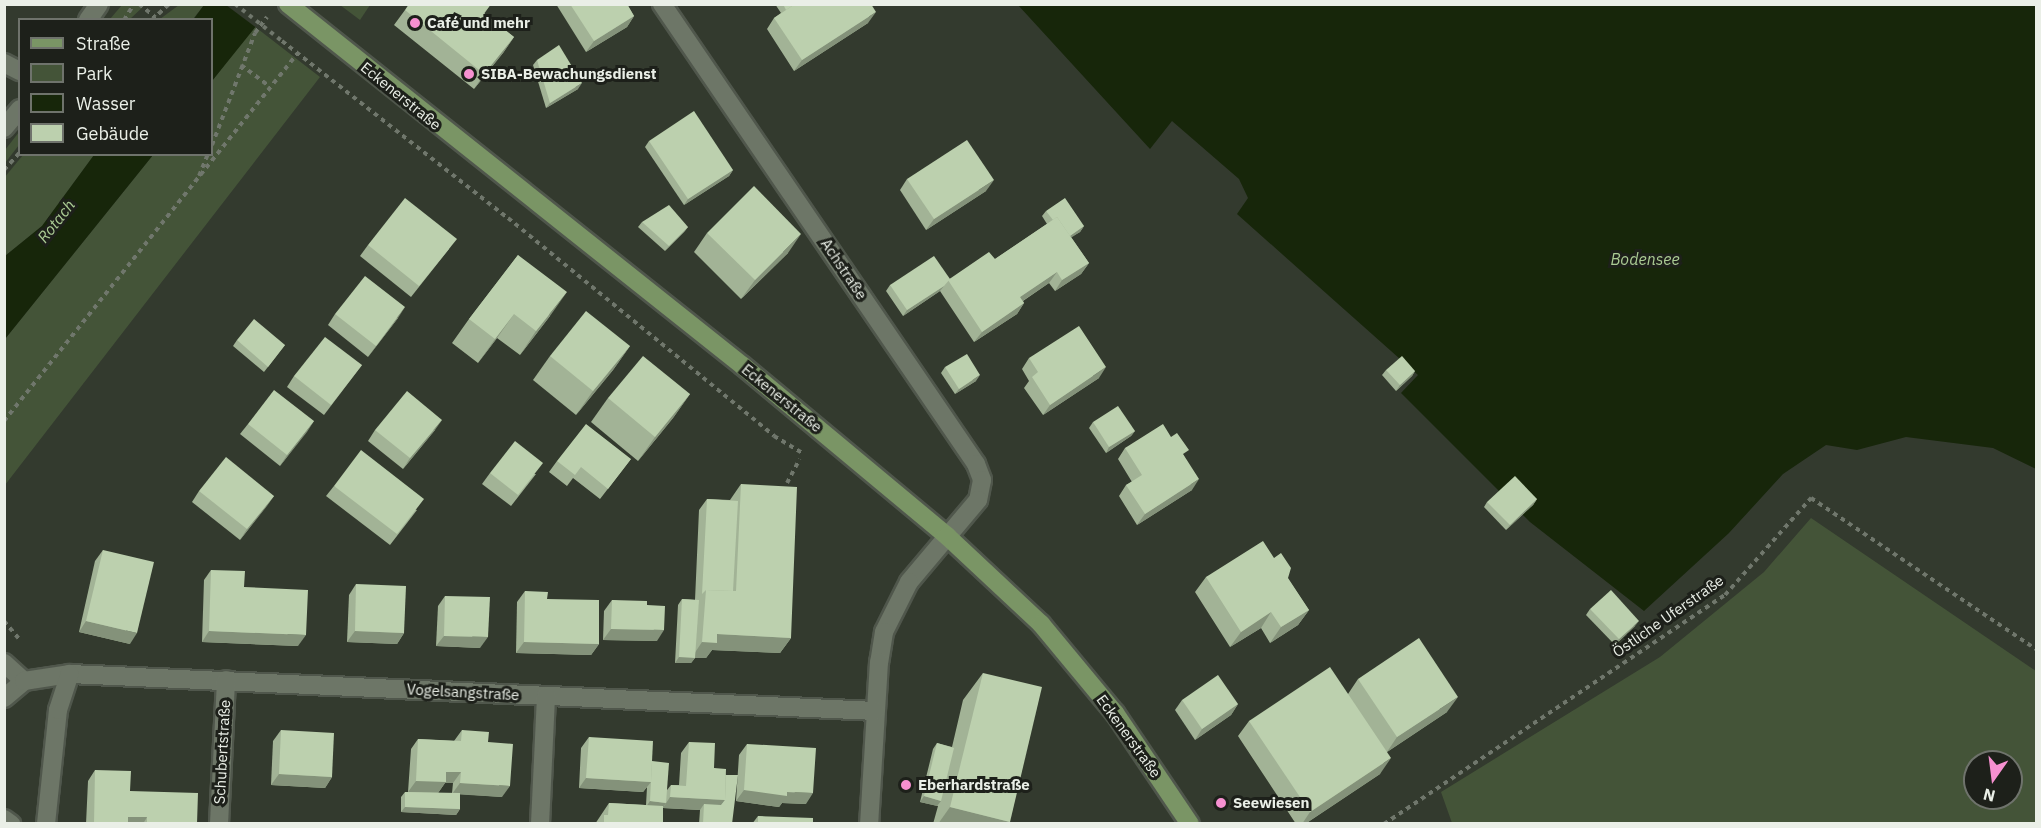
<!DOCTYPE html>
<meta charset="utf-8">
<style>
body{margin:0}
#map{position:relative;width:2041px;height:828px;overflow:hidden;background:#333a2e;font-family:"IBM Plex Sans",sans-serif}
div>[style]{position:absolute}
.green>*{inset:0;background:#445438}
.water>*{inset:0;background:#17260a}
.pier>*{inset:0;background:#333a2e}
.path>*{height:4px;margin-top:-2px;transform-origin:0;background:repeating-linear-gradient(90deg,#70776c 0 4.5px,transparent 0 9px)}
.roads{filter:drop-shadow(2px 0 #50574c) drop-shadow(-2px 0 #50574c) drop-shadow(0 2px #50574c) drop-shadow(0 -2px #50574c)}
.minor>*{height:18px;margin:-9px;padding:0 9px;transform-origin:9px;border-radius:9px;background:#6d7667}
.major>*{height:18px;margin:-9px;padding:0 9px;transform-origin:9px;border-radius:9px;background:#7a9565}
.path-bridge>*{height:4px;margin-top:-2px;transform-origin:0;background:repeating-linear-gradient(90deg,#70776c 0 4.5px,transparent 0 9px)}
.wall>*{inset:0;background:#a2b396}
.shaded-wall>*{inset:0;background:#84927a}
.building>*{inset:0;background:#bcd0ae}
.dots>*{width:16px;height:16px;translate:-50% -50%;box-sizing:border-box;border:3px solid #1d201a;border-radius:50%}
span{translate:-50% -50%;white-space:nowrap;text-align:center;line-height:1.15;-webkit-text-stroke:6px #1d201a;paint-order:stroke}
.poi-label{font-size:15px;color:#eaefe7;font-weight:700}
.left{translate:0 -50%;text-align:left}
.street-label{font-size:15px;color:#eaefe7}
.water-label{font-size:16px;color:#abcb94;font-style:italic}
.frame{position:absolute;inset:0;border:6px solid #eaefe7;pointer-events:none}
.legend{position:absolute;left:18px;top:18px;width:195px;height:138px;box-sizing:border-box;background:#1d201a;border:2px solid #6f736c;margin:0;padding:8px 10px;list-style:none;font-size:18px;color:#eaefe7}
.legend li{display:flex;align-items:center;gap:12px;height:30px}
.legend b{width:30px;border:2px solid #6f736c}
.north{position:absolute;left:1963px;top:750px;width:60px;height:60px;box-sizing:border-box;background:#1d201a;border:2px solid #6f736c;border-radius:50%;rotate:194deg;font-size:16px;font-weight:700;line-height:24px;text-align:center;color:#eaefe7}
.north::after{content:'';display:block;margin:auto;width:21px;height:27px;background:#f690d0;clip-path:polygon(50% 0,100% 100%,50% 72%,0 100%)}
</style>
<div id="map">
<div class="green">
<div style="clip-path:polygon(122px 5px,122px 4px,145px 5px,130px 19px,110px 19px)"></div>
<div style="clip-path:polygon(179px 5px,179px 4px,204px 5px,193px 19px,160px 19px)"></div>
<div style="clip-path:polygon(340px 5px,370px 5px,360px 20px)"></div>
<div style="clip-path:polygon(254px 26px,320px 77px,5px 485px,5px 339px,153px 155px,212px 154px,212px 81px)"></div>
<div style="clip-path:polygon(19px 132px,19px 145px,5px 163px,5px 150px)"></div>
<div style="clip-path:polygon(23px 155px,94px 155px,42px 226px,5px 256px,4px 178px)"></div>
<div style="clip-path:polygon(evenodd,1811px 518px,2036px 671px,2036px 823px,1452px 823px,1441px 792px,1660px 657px,1764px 572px,1811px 518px,1975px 762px,2011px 762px,2011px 798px,1975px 798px,1975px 762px)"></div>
</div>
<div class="water">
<div style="clip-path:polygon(204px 5px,273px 5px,212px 81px,212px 20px,193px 20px)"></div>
<div style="clip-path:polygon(1018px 5px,2036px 5px,2036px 469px,1993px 448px,1906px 437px,1857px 450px,1826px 445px,1783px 474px,1729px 533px,1644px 611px,1530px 522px,1401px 393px,1418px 375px,1237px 214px,1248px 198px,1239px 179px,1172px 121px,1150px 149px)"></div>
<div style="clip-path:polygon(94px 155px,153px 155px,5px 339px,5px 256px,42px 226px)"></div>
</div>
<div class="pier">
<div style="clip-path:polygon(276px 4px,258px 29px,226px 5px,226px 4px)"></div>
</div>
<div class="path">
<div style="left:139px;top:4px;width:21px;rotate:39deg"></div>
<div style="left:124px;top:20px;width:19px;rotate:-58deg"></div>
<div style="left:152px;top:20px;width:23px;rotate:-43deg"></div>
<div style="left:282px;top:41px;width:287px;rotate:38.1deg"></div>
<div style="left:508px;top:218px;width:344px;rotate:39.3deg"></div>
<div style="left:774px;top:436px;width:35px;rotate:31deg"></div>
<div style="left:241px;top:65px;width:36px;rotate:37deg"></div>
<div style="left:212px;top:145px;width:120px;rotate:-69deg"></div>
<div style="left:255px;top:33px;width:20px;rotate:-53deg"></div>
<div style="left:4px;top:170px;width:24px;rotate:-48deg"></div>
<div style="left:199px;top:176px;width:24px;rotate:-68deg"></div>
<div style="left:4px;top:421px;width:470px;rotate:-51.4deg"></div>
<div style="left:787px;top:483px;width:27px;rotate:-62deg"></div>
<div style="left:4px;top:621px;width:25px;rotate:50deg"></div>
<div style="left:1384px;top:824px;width:411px;rotate:-33.9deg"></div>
<div style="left:1725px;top:595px;width:130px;rotate:-48.4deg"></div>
<div style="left:1811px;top:498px;width:271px;rotate:33.9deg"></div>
</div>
<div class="roads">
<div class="minor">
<div style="left:662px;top:4px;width:557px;rotate:55.68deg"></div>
<div style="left:976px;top:464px;width:17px;rotate:69deg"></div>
<div style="left:982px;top:480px;width:20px;rotate:101deg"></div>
<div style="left:978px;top:500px;width:107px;rotate:130.1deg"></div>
<div style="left:909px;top:582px;width:56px;rotate:116.6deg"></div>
<div style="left:884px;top:632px;width:30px;rotate:99deg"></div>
<div style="left:879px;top:662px;width:162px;rotate:93.5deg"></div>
<div style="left:88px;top:20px;width:19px;rotate:-55deg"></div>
<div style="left:4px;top:63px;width:18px;rotate:27deg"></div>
<div style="left:4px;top:128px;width:25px;rotate:-50deg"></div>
<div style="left:4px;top:663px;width:27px;rotate:42deg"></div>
<div style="left:4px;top:698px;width:26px;rotate:-40deg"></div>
<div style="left:24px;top:681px;width:47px;rotate:-8.7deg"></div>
<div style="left:70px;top:674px;width:806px;rotate:2.63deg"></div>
<div style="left:4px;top:819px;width:9px;rotate:36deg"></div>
<div style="left:46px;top:824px;width:115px;rotate:-84deg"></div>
<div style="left:58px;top:710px;width:38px;rotate:-72deg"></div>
<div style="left:219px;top:824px;width:144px;rotate:-87.2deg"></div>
<div style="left:540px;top:824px;width:128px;rotate:-87.3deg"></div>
</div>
<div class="major">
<div style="left:288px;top:4px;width:581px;rotate:38.51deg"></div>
<div style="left:743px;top:366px;width:266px;rotate:39.8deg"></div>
<div style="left:947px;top:536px;width:129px;rotate:43.1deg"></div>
<div style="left:1041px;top:624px;width:116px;rotate:50.3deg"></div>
<div style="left:1115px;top:713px;width:134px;rotate:56deg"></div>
</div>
</div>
<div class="path-bridge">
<div style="left:235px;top:4px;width:60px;rotate:38.2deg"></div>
</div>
<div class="wall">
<div style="clip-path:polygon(491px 4px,484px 14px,514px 37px,503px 53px,474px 89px,394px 25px,405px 10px)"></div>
<div style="clip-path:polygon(556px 4px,627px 4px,634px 16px,627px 27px,586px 52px)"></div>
<div style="clip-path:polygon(775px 4px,871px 4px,868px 23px,794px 71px,767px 29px,774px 18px,781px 13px)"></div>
<div style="clip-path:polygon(537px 60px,578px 89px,546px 108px,533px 65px)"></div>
<div style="clip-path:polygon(649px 141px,733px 170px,729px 176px,684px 205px,645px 147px)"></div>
<div style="clip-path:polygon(907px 179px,986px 191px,926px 230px,900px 190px)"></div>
<div style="clip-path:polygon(1046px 211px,1084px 226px,1080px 232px,1071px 237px,1089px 263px,1081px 274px,1055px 291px,1049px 283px,1023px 301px,1024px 303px,1017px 314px,974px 342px,940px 291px,903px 316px,886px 291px,890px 285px,950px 279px,995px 259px,1047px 224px,1042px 216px)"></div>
<div style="clip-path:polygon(642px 222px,688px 227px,684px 232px,665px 251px,638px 227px)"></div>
<div style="clip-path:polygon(707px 233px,788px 253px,741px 299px,694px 252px)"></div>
<div style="clip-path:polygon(368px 245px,449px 249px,411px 297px,360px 256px)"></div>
<div style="clip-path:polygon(518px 255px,550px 316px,520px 355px,497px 338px,478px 363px,452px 343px,469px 319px)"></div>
<div style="clip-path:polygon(335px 314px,398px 318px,368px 357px,328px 325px)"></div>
<div style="clip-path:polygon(237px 340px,285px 345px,264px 372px,233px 346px)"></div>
<div style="clip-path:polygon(630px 346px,613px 370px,576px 415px,533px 380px,550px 356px)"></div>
<div style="clip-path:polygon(1029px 358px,1099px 378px,1043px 415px,1024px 388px,1029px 381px,1022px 369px)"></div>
<div style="clip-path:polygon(362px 365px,324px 415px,287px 387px,294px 376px)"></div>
<div style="clip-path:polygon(945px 367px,976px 381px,955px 394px,941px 373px)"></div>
<div style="clip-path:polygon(1386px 370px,1415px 371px,1412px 376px,1396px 391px,1382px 375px)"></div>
<div style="clip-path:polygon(690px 394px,673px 418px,638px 461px,591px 422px,608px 398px)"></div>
<div style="clip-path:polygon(314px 421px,280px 466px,240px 434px,248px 424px)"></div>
<div style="clip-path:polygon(1093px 422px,1135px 431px,1131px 436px,1106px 453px,1089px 428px)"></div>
<div style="clip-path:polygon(375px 430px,435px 430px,403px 469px,368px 441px)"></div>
<div style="clip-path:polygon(1171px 437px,1184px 456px,1192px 490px,1137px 525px,1119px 496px,1126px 485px,1132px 482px,1118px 459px,1125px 448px)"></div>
<div style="clip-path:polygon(631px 459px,600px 499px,573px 478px,567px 486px,549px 472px,557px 461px)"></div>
<div style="clip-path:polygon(490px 473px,536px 474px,511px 506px,482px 484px)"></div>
<div style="clip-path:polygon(741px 484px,791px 638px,780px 653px,712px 650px,706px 658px,695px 658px,691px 663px,675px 663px,678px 605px,682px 599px,695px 600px,699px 510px,707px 499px,730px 500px)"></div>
<div style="clip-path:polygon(334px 486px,417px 510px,390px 545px,326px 496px)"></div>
<div style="clip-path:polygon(199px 491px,274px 496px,240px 540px,192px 502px)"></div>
<div style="clip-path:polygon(1537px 499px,1533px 505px,1506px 530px,1484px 507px,1487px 502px)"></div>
<div style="clip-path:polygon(103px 550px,130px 644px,79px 632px,95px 561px)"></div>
<div style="clip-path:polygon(1274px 558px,1309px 610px,1298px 625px,1270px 643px,1261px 628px,1230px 647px,1195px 592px,1206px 577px)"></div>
<div style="clip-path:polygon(211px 570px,244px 587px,298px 646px,202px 642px,204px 580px)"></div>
<div style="clip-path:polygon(356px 584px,404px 633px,397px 644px,347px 642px,349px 595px)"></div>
<div style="clip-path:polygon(525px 591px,547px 599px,599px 644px,591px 655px,516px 653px,517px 602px)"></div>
<div style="clip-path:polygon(445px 596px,480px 648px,436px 646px,438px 606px)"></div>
<div style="clip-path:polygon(612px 600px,647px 605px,657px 641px,603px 640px,604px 611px)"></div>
<div style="clip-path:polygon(1590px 609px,1635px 626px,1615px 645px,1586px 615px)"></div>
<div style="clip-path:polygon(983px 673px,1010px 822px,1008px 824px,933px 824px,938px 806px,920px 802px,933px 749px,937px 743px,952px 747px,963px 700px)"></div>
<div style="clip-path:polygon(1358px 679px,1447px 712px,1387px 752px,1380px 774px,1305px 824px,1296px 824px,1238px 736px,1249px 721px,1348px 694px)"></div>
<div style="clip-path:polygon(1182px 700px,1238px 704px,1231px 715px,1195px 740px,1175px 710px)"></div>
<div style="clip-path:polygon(281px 730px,332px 777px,325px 788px,271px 785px,273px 741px)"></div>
<div style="clip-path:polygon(evenodd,462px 730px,488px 742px,502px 797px,460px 794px,460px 809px,456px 815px,401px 812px,401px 797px,405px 792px,408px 792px,411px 749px,418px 739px,454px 741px,462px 730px,445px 783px,453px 783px,452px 793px,438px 793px,445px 783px)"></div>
<div style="clip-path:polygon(589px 737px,652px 762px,667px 790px,671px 785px,679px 785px,681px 753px,689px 742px,714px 768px,726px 775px,732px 824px,699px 824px,700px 810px,663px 808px,663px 824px,595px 824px,609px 803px,646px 805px,647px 787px,643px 792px,579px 788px,581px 748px)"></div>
<div style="clip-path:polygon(747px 744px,806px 804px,782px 803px,779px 807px,736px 801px,739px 755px)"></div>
<div style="clip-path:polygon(95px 770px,130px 791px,197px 824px,86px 824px,88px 781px)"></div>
<div style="clip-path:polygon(758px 816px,813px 824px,752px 824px)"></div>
</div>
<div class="shaded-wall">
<div style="clip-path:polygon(876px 12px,868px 23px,794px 71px,802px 60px)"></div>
<div style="clip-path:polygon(634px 16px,627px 27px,586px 52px,594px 41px)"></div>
<div style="clip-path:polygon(514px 37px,503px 53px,474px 89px,484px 74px)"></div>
<div style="clip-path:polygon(582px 83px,578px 89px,546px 108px,550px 103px)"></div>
<div style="clip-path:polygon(733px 170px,729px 176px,684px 205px,688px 199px)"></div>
<div style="clip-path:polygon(994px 180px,986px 191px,926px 230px,934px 219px)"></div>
<div style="clip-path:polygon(1084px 226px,1080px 232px,1061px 244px,1065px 239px)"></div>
<div style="clip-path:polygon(688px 227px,684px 232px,665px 251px,669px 246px)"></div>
<div style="clip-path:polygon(801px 234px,788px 253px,741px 299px,755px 280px)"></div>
<div style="clip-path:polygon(1089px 263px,1081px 274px,1055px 291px,1062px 280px)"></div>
<div style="clip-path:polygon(1057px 272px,1049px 283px,1012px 308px,1020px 297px)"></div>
<div style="clip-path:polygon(944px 286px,940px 291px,903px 316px,907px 310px)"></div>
<div style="clip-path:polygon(567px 292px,550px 316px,520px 355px,536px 331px)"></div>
<div style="clip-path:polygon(1024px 303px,1017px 314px,974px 342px,982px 332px)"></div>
<div style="clip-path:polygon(405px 307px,398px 318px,368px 357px,376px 346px)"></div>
<div style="clip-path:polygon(514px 314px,497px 338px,478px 363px,495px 339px)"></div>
<div style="clip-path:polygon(630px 346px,613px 370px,576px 415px,593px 391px)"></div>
<div style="clip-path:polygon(1106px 367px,1099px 378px,1043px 415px,1050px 405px)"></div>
<div style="clip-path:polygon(1415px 371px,1412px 376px,1396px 391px,1400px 385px)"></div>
<div style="clip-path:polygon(980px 375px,976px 381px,955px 394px,959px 389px)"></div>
<div style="clip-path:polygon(690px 394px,673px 418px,638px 461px,655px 437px)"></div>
<div style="clip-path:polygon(442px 420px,435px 430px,403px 469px,410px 458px)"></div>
<div style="clip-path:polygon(314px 421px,307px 432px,280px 466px,287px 455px)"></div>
<div style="clip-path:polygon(1135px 431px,1131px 436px,1106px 453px,1109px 447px)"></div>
<div style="clip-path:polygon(1199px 479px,1192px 490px,1137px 525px,1145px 514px)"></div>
<div style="clip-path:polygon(274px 496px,267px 506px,240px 540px,247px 529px)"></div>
<div style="clip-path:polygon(1537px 499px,1533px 505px,1506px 530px,1510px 525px)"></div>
<div style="clip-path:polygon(1309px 610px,1298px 625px,1270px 643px,1281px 627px)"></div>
<div style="clip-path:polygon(1271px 612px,1261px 628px,1230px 647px,1241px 632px)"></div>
<div style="clip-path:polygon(86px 621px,137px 633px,130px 644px,79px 632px)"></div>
<div style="clip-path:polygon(1639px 621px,1635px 626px,1615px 645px,1619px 639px)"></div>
<div style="clip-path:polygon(611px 629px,664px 630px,657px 641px,603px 640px)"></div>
<div style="clip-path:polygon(209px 631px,306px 635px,298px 646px,202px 642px)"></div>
<div style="clip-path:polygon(355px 631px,404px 633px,397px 644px,347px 642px)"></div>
<div style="clip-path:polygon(717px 634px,791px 638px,780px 653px,712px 650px,706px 658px,695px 658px,691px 663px,675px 663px,679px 657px,692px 657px,702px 642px)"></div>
<div style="clip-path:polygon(444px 636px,488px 637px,480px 648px,436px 646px)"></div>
<div style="clip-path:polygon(524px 642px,599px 644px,591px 655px,516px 653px)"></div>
<div style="clip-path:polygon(1458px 697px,1447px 712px,1387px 752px,1397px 737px)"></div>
<div style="clip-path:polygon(1238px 704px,1231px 715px,1195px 740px,1202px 729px)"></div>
<div style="clip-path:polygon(1391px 758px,1380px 774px,1305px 824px,1302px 824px,1310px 812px)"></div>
<div style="clip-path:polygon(446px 772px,461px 772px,453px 783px,445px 783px,438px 793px,408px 792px,416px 781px)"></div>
<div style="clip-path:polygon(279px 774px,332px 777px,325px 788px,271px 785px)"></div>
<div style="clip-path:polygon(586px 778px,651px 782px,643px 792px,579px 788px)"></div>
<div style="clip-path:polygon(460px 783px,510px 786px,502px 797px,452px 794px)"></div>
<div style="clip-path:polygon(744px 790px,787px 792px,813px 793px,806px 804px,782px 803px,779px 807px,736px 801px)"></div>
<div style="clip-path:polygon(924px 796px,941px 801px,937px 806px,920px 802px)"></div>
<div style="clip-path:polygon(670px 797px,725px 800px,717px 811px,704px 804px,700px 810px,663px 808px)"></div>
<div style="clip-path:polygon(650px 801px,666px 803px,663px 808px,646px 807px)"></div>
<div style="clip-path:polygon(405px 807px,460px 809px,456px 815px,401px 812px)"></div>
<div style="clip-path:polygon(950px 807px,1010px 822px,1008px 824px,938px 824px)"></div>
<div style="clip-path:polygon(128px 817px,147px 817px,143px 824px,123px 824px)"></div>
</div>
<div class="building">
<div style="clip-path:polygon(409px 4px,491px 4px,484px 13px,514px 37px,484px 74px,405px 10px)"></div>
<div style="clip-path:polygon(570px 4px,627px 4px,634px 16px,594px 41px)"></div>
<div style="clip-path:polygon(783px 4px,795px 4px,786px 10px)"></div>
<div style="clip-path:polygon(795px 4px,871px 4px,876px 12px,802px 60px,774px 18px)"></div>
<div style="clip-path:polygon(559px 45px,582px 83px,550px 103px,537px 60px)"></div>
<div style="clip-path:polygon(694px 111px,733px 170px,688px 199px,649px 141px)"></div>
<div style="clip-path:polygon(967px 140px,994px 180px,934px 219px,907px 179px)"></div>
<div style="clip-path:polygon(754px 186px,801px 234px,755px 280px,707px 233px)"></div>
<div style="clip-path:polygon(405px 198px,457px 239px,419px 286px,368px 245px)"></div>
<div style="clip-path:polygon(1065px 198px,1084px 226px,1070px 236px,1057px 217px,1053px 220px,1046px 211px)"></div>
<div style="clip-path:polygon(669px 205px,688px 227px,669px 246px,642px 222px)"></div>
<div style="clip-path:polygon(1057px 217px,1089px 263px,1062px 280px,1057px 272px,1020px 297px,1024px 303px,982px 332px,948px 280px,989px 252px,995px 259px)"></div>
<div style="clip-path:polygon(518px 255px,567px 292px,536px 331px,514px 314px,495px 339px,469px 319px)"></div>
<div style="clip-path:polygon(934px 256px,950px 279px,944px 286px,907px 310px,890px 285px)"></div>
<div style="clip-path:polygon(365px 276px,405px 307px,376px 346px,335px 314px)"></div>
<div style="clip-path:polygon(586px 311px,630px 346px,593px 391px,550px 356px)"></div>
<div style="clip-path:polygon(254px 319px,285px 345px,268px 367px,237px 340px)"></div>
<div style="clip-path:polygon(1079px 326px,1106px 367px,1050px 405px,1032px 377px,1038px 372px,1029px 358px)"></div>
<div style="clip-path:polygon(325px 337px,362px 365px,331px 405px,294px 376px)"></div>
<div style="clip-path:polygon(967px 354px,980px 375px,959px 389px,945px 367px)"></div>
<div style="clip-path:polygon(643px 356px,690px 394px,655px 437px,608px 398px)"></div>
<div style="clip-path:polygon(1402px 356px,1415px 371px,1400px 385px,1386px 370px)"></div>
<div style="clip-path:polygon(274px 390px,314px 421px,287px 455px,248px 424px)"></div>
<div style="clip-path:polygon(407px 391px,442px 420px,410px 458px,375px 430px)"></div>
<div style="clip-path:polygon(1118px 406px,1135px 431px,1109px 447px,1093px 422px)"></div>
<div style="clip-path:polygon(586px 424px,631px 459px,608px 489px,581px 467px,575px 475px,557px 461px)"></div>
<div style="clip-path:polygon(1163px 424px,1171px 437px,1177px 433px,1189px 450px,1183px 454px,1199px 479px,1145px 514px,1126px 485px,1142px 475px,1125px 448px)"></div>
<div style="clip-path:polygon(515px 441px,543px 463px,518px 495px,490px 473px)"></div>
<div style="clip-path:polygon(361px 450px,424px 499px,397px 534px,334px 486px)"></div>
<div style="clip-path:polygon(226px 457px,274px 496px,247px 529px,199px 491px)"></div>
<div style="clip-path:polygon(1515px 476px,1537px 499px,1510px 525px,1487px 502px)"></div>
<div style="clip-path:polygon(741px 484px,797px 487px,791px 638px,717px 634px,717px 643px,702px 642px,706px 590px,736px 591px)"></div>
<div style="clip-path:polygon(707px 499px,738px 501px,733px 591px,706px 590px,702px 594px)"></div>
<div style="clip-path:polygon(1263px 541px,1274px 558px,1281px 553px,1291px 568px,1288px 578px,1309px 610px,1281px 627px,1271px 612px,1241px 632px,1206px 577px)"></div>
<div style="clip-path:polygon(103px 550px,154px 562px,137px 633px,86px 621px)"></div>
<div style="clip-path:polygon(211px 570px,245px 571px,244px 587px,308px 590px,306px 635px,209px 631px)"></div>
<div style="clip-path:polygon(356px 584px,406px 586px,404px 633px,355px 631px)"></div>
<div style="clip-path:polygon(1611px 590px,1639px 621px,1619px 639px,1590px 609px)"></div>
<div style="clip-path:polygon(525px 591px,548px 592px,547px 599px,599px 600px,599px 644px,524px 642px)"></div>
<div style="clip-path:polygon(445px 596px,490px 597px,488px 637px,444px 636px)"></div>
<div style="clip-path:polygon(682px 599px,699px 600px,695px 658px,679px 657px)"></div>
<div style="clip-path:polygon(612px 600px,647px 601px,647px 605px,665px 606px,664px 630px,611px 629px)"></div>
<div style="clip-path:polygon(1419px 638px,1458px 697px,1397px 737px,1358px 679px)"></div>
<div style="clip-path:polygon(1330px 667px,1391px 758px,1310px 812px,1249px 721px)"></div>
<div style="clip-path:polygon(983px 673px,1042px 687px,1010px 822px,950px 807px)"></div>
<div style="clip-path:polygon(1218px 675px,1238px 704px,1202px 729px,1182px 700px)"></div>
<div style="clip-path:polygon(281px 730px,334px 733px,332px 777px,279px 774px)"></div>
<div style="clip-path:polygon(462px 730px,489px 732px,488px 742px,513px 744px,510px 786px,460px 783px,461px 772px,446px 772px,446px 782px,416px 781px,418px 739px,461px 741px)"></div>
<div style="clip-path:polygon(589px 737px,653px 741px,651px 782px,586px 778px)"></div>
<div style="clip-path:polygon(689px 742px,715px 743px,714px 768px,726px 769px,725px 800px,670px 797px,671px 785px,686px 786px)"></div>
<div style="clip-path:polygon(937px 743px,954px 748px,941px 801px,924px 796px)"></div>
<div style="clip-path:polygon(747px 744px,816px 748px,813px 793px,787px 792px,787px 796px,744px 790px)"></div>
<div style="clip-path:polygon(652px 761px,669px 763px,666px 803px,650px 801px)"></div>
<div style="clip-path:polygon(95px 770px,131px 771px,130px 791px,198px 793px,197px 824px,147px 824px,147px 817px,128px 817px,128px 824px,94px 824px)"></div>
<div style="clip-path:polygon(726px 775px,738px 775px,732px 824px,703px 824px,704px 804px,721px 805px,725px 800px)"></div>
<div style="clip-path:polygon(405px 792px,460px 793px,460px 809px,405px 807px)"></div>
<div style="clip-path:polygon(609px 803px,663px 806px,663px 824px,604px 824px,604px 815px,608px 815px)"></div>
<div style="clip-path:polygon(758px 816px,813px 818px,813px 824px,758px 824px)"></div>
</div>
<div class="dots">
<div style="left:415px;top:23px;background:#f690d0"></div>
<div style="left:469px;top:74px;background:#f690d0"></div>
<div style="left:906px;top:785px;background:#f690d0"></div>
<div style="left:1221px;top:803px;background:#f690d0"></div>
</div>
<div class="poi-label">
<span class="left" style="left:427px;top:23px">Café und mehr</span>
<span class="left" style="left:481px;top:74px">SIBA-Bewachungsdienst</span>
<span class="left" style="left:918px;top:785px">Eberhardstraße</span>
<span class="left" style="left:1233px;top:803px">Seewiesen</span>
</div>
<div class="street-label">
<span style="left:401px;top:96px;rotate:39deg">Eckenerstraße</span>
<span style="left:844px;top:269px;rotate:56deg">Achstraße</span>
<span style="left:782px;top:398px;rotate:39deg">Eckenerstraße</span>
<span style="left:1668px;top:616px;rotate:-35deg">Östliche Uferstraße</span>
<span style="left:463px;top:692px;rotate:3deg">Vogelsangstraße</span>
<span style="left:1129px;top:736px;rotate:54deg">Eckenerstraße</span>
<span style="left:222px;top:752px;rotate:-87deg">Schubertstraße</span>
</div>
<div class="water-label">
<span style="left:56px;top:221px;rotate:-52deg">Rotach</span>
<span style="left:1645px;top:259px">Bodensee</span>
</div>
<div class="frame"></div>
<ul class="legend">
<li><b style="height:8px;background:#7a9565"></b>Straße</li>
<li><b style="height:16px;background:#445438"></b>Park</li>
<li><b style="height:16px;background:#17260a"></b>Wasser</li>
<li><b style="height:16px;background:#bcd0ae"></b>Gebäude</li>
</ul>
<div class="north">N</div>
</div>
